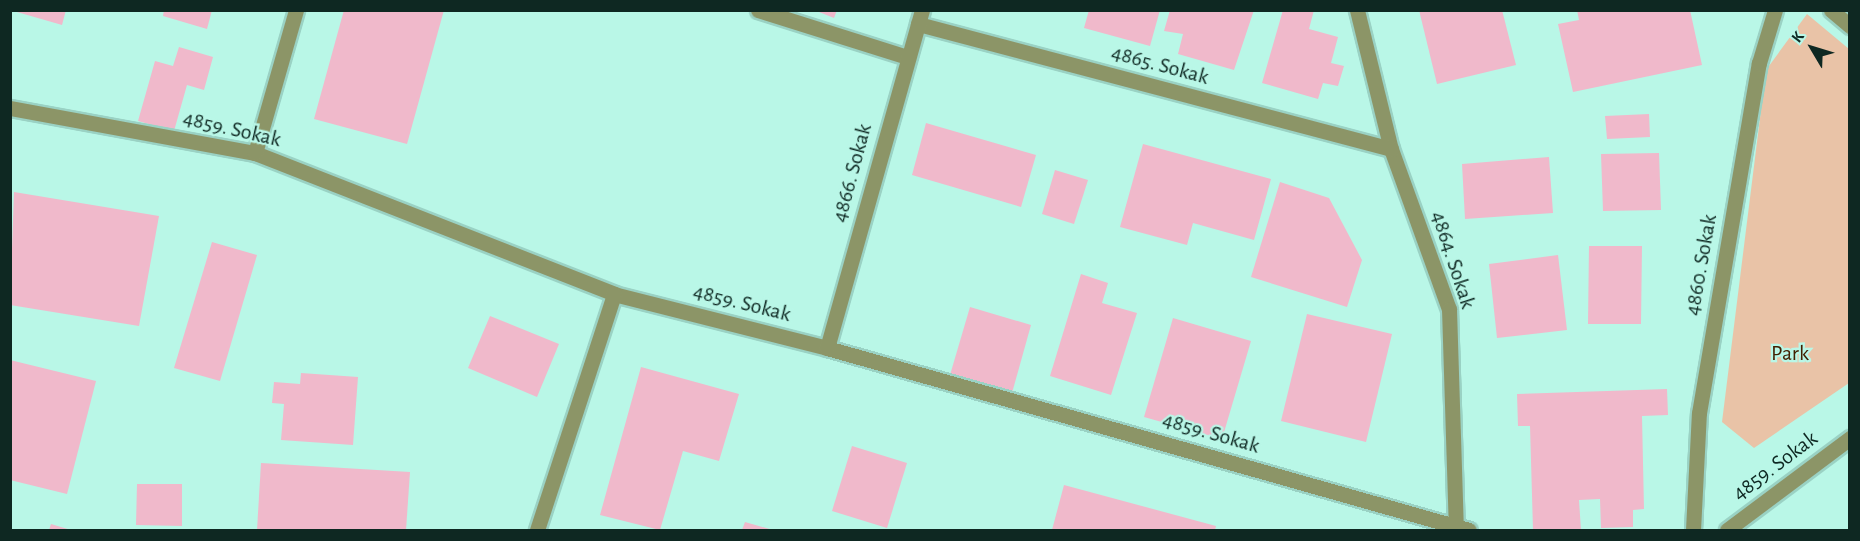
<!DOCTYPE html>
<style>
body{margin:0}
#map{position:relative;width:1860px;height:541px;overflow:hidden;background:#b9f7e7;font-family:"Alegreya Sans",sans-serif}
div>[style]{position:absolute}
.green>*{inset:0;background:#e9c3a7}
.building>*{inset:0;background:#f0b9cb}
.roads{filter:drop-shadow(2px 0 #9ad2c4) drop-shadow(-2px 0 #9ad2c4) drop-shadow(0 2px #9ad2c4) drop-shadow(0 -2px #9ad2c4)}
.street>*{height:15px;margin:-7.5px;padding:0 7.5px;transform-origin:7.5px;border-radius:7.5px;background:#8c9567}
span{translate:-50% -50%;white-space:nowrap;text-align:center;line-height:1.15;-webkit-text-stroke:4.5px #b9f7e7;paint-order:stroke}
.street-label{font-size:22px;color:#0e2822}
.park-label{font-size:22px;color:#421f00}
.frame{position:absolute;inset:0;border:12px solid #0e2822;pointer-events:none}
.north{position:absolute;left:1782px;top:18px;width:60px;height:60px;-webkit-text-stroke:4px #b9f7e7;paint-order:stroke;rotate:308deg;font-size:16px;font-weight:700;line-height:24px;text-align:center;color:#0e2822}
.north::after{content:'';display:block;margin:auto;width:21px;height:27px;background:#0e2822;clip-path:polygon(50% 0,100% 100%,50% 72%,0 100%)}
</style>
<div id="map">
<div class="green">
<div style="clip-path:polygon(1807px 14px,1849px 49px,1849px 383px,1754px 448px,1722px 422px,1766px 70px)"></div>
</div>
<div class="building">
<div style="clip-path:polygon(10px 10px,66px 10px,62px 25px)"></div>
<div style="clip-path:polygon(164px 10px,212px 10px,207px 29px,163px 16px)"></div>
<div style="clip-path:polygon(344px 10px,444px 10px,407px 144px,314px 119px)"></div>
<div style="clip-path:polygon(814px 10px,837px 10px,834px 18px)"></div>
<div style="clip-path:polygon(1089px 10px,1160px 10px,1150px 46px,1084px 28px)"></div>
<div style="clip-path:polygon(1170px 10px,1254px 10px,1234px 70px,1178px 54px,1183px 34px,1164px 31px)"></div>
<div style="clip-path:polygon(1283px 10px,1314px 10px,1309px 29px,1338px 37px,1331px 63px,1344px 66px,1338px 86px,1323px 83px,1318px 99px,1262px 83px)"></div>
<div style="clip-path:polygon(1419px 10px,1502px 10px,1516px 65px,1437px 84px)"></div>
<div style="clip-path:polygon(1577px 10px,1690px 10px,1702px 65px,1573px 92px,1558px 24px,1579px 20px)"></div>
<div style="clip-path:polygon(179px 47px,213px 57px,204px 90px,187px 85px,174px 131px,138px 121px,155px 61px,173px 66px)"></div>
<div style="clip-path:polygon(1649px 114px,1650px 137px,1607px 139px,1605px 116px)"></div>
<div style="clip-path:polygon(926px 123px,1036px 155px,1021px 207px,912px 175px)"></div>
<div style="clip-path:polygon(1143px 144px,1271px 179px,1254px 240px,1193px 223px,1187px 245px,1120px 227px)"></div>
<div style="clip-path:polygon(1659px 153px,1661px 210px,1603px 211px,1601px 154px)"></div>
<div style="clip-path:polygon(1549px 157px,1553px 213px,1465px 219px,1462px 164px)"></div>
<div style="clip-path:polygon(1055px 170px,1088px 180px,1074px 224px,1042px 214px)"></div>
<div style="clip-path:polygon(1280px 182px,1329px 198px,1362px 260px,1347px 307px,1251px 277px)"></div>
<div style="clip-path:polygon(14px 192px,159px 216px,139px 326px,10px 305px)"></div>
<div style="clip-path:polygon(212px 242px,257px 255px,220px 381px,174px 368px)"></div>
<div style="clip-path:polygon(1589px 246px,1642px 246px,1641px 324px,1588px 324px)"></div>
<div style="clip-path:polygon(1558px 255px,1567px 330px,1497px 338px,1489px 264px)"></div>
<div style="clip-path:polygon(1081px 274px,1108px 283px,1102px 303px,1137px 313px,1111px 395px,1050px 376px)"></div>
<div style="clip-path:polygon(970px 307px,1031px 325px,1012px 393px,950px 375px)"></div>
<div style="clip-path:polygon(1307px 314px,1392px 334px,1366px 442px,1281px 421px)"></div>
<div style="clip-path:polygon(490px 316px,559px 344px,537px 397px,468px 368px)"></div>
<div style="clip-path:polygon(1173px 318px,1251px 341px,1222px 439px,1144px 417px)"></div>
<div style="clip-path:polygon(10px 360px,96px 381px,67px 494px,10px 480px)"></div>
<div style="clip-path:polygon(641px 367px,739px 394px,719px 461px,683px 451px,660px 530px,600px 515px)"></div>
<div style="clip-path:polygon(301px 373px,358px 377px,353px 445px,281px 440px,284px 404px,272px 403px,274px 382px,300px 384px)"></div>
<div style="clip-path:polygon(1667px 389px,1668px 415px,1642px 416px,1644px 509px,1633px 510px,1633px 527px,1601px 528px,1600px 499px,1579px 500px,1581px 530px,1533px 530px,1530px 426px,1518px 426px,1517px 394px)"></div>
<div style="clip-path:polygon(852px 446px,907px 463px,887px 528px,832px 511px)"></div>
<div style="clip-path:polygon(261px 463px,410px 472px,406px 530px,257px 530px)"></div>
<div style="clip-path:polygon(137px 484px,182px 484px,182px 526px,136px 525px)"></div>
<div style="clip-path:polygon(1064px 485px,1216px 526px,1215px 530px,1052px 530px)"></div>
<div style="clip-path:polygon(745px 522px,773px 530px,742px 530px)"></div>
<div style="clip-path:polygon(51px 524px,71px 530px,49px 530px)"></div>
</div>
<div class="roads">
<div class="street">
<div style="left:758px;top:10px;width:156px;rotate:17.5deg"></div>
<div style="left:1357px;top:10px;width:143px;rotate:76.3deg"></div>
<div style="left:1391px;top:149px;width:170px;rotate:70.1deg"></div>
<div style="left:1449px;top:309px;width:221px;rotate:88.2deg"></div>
<div style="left:1831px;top:10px;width:25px;rotate:40deg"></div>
<div style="left:918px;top:24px;width:489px;rotate:14.8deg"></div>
<div style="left:10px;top:108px;width:249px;rotate:10.4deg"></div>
<div style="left:255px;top:153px;width:386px;rotate:21.4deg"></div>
<div style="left:614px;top:294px;width:220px;rotate:14.2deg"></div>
<div style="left:827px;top:348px;width:667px;rotate:15.83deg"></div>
<div style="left:255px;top:153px;width:149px;rotate:-74deg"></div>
<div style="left:827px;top:348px;width:351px;rotate:-74.3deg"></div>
<div style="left:537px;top:530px;width:248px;rotate:-71.9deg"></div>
<div style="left:1693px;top:530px;width:117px;rotate:-87.1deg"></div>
<div style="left:1699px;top:413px;width:355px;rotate:-80.3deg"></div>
<div style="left:1759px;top:63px;width:55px;rotate:-73.2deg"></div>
<div style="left:1727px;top:530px;width:154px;rotate:-36.8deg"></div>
</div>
</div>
<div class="street-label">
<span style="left:1160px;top:65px;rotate:15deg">4865. Sokak</span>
<span style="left:232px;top:129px;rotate:13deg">4859. Sokak</span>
<span style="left:852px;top:173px;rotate:-75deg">4866. Sokak</span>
<span style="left:1453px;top:260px;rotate:72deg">4864. Sokak</span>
<span style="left:1701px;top:265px;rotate:-80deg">4860. Sokak</span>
<span style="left:742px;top:303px;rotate:14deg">4859. Sokak</span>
<span style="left:1211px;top:433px;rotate:16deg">4859. Sokak</span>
<span style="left:1775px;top:466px;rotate:-37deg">4859. Sokak</span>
</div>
<div class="park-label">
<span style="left:1790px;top:354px">Park</span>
</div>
<div class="frame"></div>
<div class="north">K</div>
</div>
